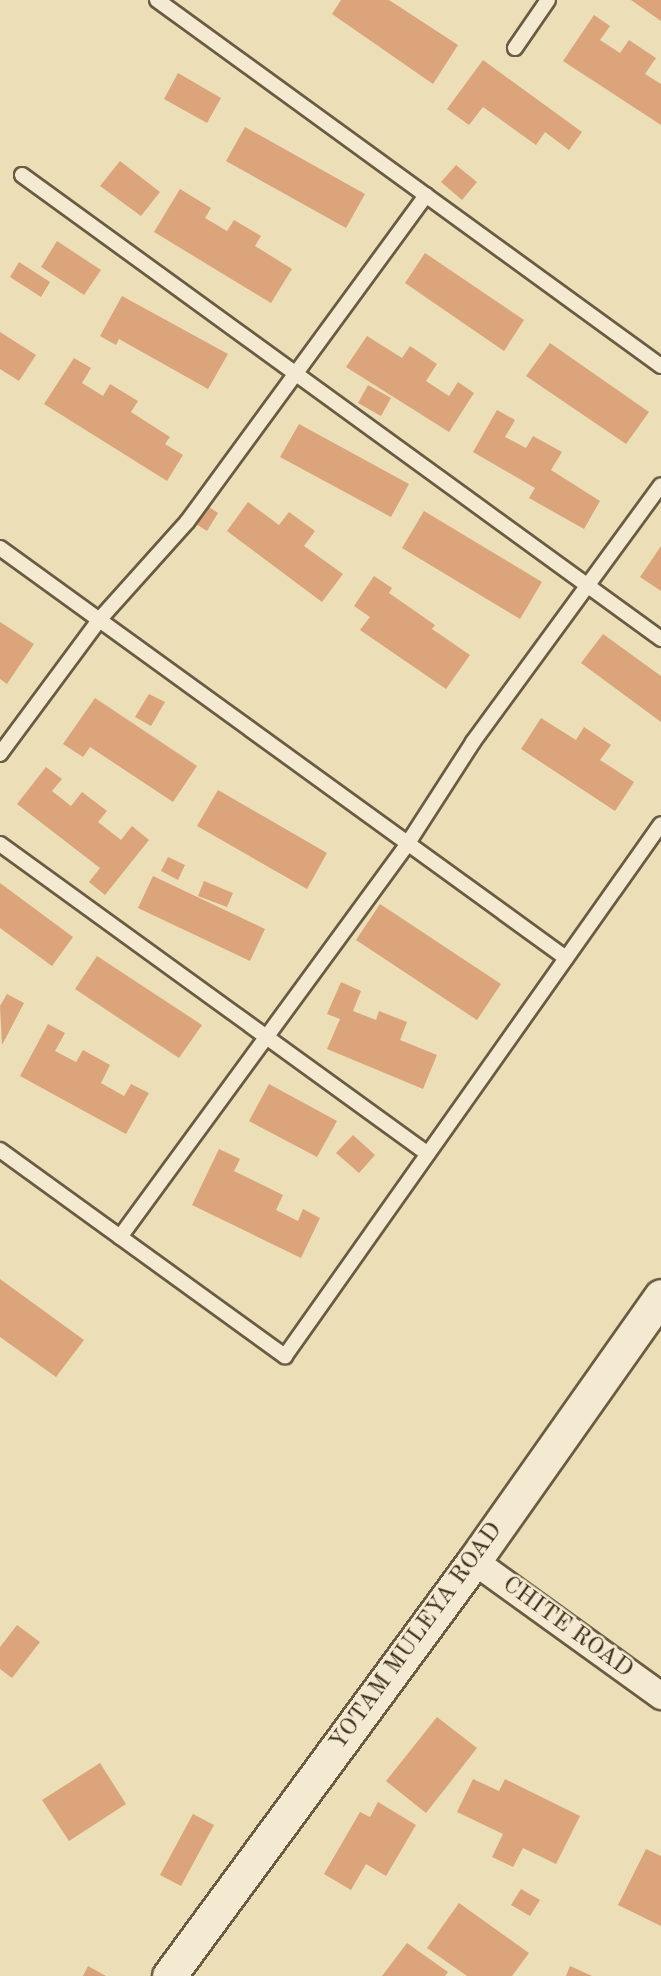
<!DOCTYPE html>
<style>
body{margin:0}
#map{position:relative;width:661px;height:1976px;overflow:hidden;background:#ecdfb8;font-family:"Old Standard TT",serif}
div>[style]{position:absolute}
.building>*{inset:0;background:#dba47a}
.roads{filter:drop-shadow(2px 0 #6a5b42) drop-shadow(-2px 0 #6a5b42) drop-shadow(0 2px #6a5b42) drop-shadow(0 -2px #6a5b42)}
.lane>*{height:14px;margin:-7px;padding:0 7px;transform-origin:7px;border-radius:7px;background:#f3ead1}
.street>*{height:26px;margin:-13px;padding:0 13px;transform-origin:13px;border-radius:13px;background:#f3ead1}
.secondary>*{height:33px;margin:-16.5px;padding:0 16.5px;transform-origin:16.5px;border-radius:16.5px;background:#f3ead1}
span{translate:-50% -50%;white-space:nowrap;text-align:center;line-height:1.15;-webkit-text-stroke:5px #f3ead1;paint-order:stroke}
.street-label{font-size:24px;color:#3f2f1b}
</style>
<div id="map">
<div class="building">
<div style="clip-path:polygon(341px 0,389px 0,458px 45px,433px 84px,332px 14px)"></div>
<div style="clip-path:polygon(631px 0,661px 0,661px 21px)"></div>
<div style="clip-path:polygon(594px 15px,610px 26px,600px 40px,620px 53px,629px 40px,656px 58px,645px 74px,661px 84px,661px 125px,563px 61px)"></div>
<div style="clip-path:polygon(483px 60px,582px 132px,569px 150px,545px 132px,536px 145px,483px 107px,469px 125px,447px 109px)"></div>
<div style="clip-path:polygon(178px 73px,221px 98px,207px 123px,164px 99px)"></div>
<div style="clip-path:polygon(245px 127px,365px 194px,346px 228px,226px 161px)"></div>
<div style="clip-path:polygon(120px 161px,160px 192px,141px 216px,100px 186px)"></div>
<div style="clip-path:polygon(456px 165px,477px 182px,462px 200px,441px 182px)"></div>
<div style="clip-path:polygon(180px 189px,211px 208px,205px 218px,227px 231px,234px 220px,261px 236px,255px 246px,292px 269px,271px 303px,154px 232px)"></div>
<div style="clip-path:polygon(57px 241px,101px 270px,84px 295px,41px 267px)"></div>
<div style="clip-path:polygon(425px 253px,524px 320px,504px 351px,405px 283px)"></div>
<div style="clip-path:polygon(19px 262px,50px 282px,41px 297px,10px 277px)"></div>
<div style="clip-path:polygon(122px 296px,228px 354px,208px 389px,119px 339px,116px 345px,100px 336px)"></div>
<div style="clip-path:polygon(0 332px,36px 355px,19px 381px,0 369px)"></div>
<div style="clip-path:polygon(367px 336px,402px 358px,410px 346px,437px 364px,426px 381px,449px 396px,458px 382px,474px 393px,449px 432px,346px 367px)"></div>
<div style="clip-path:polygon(550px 343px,649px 412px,626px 444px,526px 376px)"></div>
<div style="clip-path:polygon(74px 358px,91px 368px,82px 383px,103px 396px,110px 384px,138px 401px,131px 412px,170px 437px,165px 444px,183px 455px,167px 481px,44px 404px)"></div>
<div style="clip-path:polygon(368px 385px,391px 398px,381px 416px,358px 403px)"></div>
<div style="clip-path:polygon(497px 410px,515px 420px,505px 437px,526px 448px,533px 436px,562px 452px,551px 470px,600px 501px,584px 529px,529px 498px,535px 488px,473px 452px)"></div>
<div style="clip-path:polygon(299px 424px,409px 484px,391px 517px,280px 457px)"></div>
<div style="clip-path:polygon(248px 502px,279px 525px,289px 512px,315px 531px,304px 546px,343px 574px,322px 602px,227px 531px)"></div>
<div style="clip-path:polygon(203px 503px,218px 513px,207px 531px,191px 521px)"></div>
<div style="clip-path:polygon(424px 511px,542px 582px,520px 619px,402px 548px)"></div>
<div style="clip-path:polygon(661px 546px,661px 591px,640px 577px)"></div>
<div style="clip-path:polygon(374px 576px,392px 588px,389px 593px,435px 625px,432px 629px,470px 655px,446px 689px,360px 630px,370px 617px,354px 606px)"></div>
<div style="clip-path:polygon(0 622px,34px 644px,7px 684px,0 679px)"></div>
<div style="clip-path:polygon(603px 634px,661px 676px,661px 722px,581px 663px)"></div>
<div style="clip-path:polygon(149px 694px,165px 702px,151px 726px,135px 717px)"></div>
<div style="clip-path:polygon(95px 698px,197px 766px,173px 802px,90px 747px,83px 757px,63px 744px)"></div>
<div style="clip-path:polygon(541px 718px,576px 740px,584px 727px,611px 745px,600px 760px,634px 782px,615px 811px,521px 749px)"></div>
<div style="clip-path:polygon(46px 767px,62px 779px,52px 791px,71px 806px,82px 792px,107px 811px,98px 822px,121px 840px,132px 826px,149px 840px,105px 895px,89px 882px,100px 868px,17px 804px)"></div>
<div style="clip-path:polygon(218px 790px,327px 853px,307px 889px,197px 826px)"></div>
<div style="clip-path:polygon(168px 857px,185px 865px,178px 880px,161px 871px)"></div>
<div style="clip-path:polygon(153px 876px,265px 929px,250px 961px,138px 908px)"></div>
<div style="clip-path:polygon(204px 881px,233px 893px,227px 907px,198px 896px)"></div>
<div style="clip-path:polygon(0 883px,73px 937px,52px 966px,0 928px)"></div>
<div style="clip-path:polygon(380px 904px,501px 984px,477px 1020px,356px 940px)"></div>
<div style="clip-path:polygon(97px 956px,202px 1025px,179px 1058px,75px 989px)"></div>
<div style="clip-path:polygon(341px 982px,361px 991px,353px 1011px,376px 1020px,379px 1011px,407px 1022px,400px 1040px,437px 1055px,423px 1089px,327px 1049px,340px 1019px,327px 1014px)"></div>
<div style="clip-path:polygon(7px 994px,24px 1003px,2px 1045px,0 1006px)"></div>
<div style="clip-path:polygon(48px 1024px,65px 1033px,55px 1051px,76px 1062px,83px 1050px,110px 1065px,101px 1083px,124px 1096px,131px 1084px,149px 1093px,126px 1134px,20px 1076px)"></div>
<div style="clip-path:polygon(269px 1084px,337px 1121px,317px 1157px,249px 1121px)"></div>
<div style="clip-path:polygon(353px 1135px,375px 1155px,359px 1173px,336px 1153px)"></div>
<div style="clip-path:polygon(219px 1149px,240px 1159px,234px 1171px,283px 1195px,276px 1210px,298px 1221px,303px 1209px,320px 1218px,301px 1258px,192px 1205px)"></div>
<div style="clip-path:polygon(0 1279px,84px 1340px,56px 1377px,0 1337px)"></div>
<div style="clip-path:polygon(17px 1625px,40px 1642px,12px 1678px,0 1669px,0 1647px)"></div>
<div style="clip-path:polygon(437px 1717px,477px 1748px,426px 1813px,386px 1781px)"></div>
<div style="clip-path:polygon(100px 1763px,126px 1804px,69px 1841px,42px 1800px)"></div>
<div style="clip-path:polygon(473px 1779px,499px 1791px,505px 1779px,580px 1816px,556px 1864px,523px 1848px,513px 1867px,492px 1857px,503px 1834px,457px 1812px)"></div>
<div style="clip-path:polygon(378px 1802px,416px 1825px,386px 1876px,366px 1864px,351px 1890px,324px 1874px,360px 1812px,370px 1817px)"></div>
<div style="clip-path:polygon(193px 1814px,214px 1825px,181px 1886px,160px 1875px)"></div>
<div style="clip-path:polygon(646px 1849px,661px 1856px,661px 1926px,618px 1905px)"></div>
<div style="clip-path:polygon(521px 1889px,540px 1900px,530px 1916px,511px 1905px)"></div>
<div style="clip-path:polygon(459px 1903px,529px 1953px,512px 1976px,467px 1976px,427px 1948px)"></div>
<div style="clip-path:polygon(407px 1943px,448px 1972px,445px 1976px,382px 1976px)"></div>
<div style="clip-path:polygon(88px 1966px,106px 1976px,83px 1976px)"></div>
<div style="clip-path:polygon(570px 1966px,592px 1976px,566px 1976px)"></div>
</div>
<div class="roads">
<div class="lane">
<div style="left:157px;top:0;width:623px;rotate:35.99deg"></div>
<div style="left:515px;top:48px;width:58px;rotate:-55.5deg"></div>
<div style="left:22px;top:175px;width:790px;rotate:35.98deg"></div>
<div style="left:0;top:548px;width:699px;rotate:35.92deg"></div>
<div style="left:0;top:754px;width:167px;rotate:-53.5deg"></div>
<div style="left:99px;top:620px;width:132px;rotate:-48.1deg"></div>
<div style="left:187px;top:522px;width:405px;rotate:-53.8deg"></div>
<div style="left:0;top:844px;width:528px;rotate:35.92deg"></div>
<div style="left:0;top:1150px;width:352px;rotate:35.9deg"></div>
<div style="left:285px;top:1356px;width:651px;rotate:-54.75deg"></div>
<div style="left:120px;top:1237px;width:488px;rotate:-53.8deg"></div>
<div style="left:408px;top:843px;width:120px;rotate:-57.2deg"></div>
<div style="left:473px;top:742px;width:318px;rotate:-53.8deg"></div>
</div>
<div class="street">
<div style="left:474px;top:1561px;width:231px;rotate:35.8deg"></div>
</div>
<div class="secondary">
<div style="left:169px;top:1976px;width:515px;rotate:-53.69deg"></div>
<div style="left:474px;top:1561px;width:324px;rotate:-54.8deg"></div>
</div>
</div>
<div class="street-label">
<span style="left:567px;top:1628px;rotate:36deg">CHITE ROAD</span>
<span style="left:417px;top:1637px;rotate:-54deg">YOTAM MULEYA ROAD</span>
</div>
</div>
